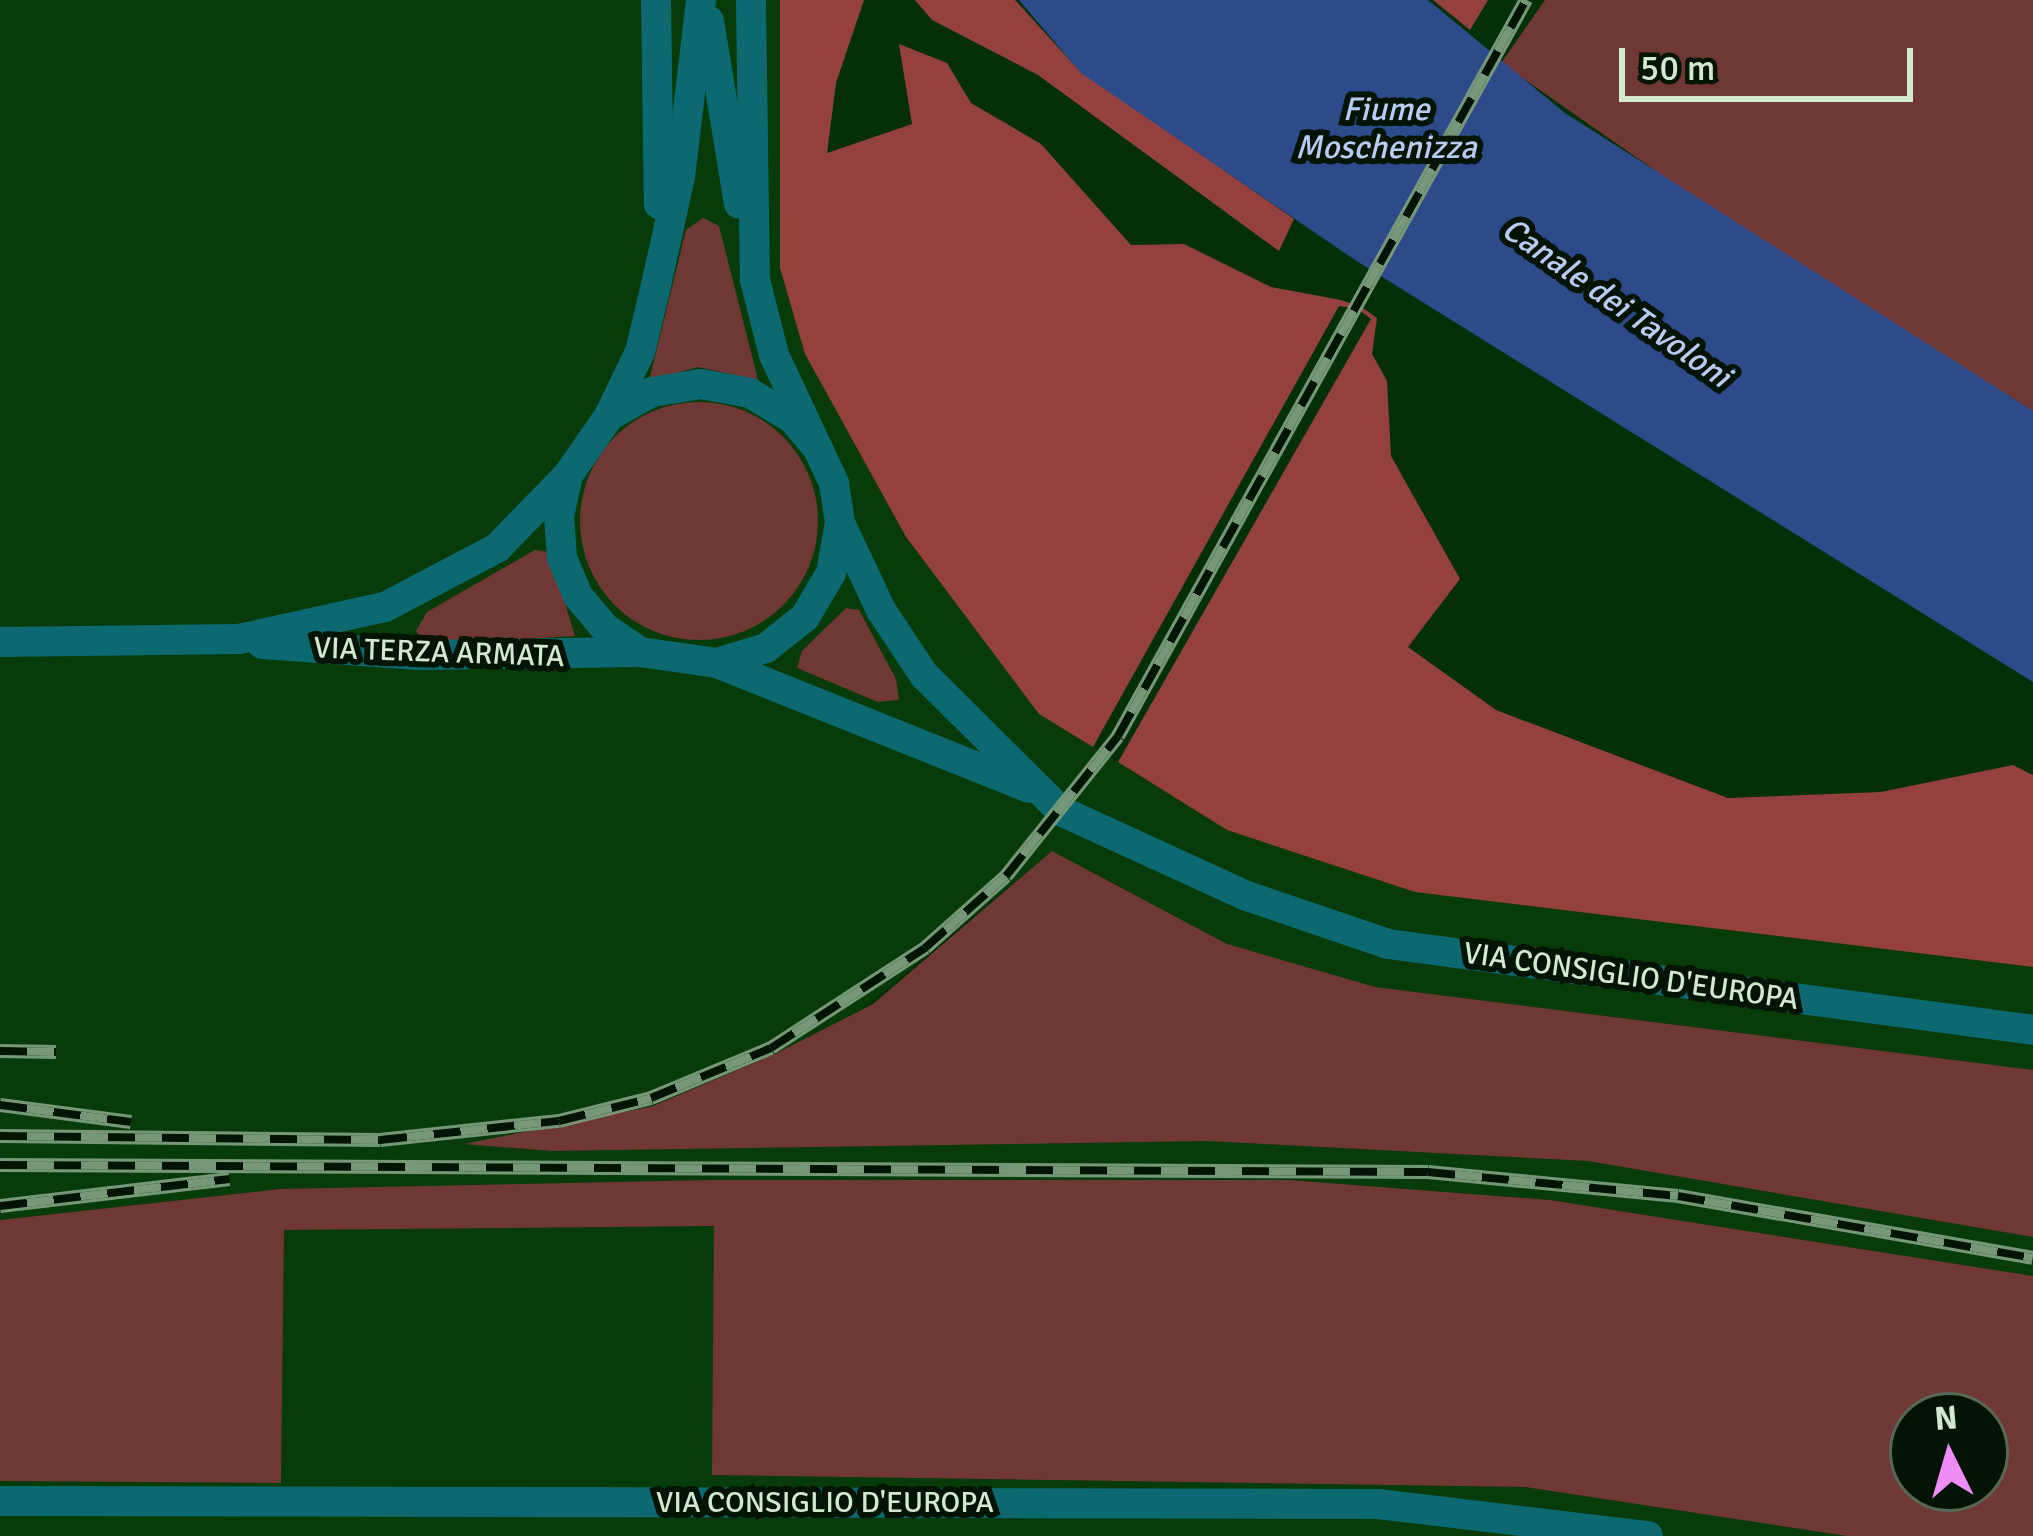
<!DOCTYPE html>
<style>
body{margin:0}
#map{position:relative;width:2033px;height:1536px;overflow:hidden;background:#033006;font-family:Signika,sans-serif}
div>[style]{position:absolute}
.built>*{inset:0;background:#073c0a}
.green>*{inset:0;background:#703835}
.round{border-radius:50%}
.forest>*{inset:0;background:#93403e}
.water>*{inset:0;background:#2d4a8b}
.minor>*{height:30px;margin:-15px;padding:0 15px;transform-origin:15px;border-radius:15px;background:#0d6971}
.rail>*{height:14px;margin-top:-7px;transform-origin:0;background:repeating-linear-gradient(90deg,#041404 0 27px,#779878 0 54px);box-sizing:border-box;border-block:3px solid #779878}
span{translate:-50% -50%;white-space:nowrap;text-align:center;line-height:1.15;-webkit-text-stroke:12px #041404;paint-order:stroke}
.street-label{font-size:30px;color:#d1e9d0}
.water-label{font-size:33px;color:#b8cbf1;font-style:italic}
.north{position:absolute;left:1889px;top:1392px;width:120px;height:120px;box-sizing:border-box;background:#041404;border:3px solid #566956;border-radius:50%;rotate:355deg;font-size:33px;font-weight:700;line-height:48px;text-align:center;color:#d1e9d0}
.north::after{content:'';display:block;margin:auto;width:42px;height:54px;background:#ee8cf8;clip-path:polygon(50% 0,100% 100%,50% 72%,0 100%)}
.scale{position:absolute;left:1619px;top:48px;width:294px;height:54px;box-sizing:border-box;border:6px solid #d1e9d0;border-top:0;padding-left:15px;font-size:36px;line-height:42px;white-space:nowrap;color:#d1e9d0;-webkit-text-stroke:9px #041404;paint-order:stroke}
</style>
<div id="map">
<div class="built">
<div style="clip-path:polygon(0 0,780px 0,780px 268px,805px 354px,906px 538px,1039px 714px,1227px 830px,1415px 892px,2033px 967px,2033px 1070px,1375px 987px,1227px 944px,1052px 851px,862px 1009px,775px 1054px,653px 1106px,471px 1144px,552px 1151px,1207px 1141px,1588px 1161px,2033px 1237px,2033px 1276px,1550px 1200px,1289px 1180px,281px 1189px,0 1220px)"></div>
<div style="clip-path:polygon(715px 1226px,712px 1475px,1525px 1487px,1847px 1536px,0 1536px,0 1481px,281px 1482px,284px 1230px)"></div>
</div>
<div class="green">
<div style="clip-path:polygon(1545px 0,2033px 0,2033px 411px,1706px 206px,1501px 63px)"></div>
<div style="clip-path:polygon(703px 218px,719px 226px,758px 380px,698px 367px,649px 381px,686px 230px)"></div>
<div class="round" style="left:580px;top:402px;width:238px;height:238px"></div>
<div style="clip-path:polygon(535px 550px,549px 552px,575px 636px,427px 645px,416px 631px,427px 612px)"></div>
<div style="clip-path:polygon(846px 608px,859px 610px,896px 679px,899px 700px,878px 702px,797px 668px,802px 651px)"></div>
<div style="clip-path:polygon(1052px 851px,1227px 944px,1375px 987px,2033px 1070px,2033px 1237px,1588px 1161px,1207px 1141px,552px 1151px,464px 1144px,653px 1106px,775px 1054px,873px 1004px)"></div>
<div style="clip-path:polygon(evenodd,712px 1180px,1289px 1180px,1550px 1200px,2033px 1276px,2033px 1536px,1847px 1536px,1525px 1487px,712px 1475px,714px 1226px,284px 1230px,281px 1483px,0 1481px,0 1220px,281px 1189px,712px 1180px,1913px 1416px,1985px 1416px,1985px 1488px,1913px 1488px,1913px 1416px)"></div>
</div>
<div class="forest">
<div style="clip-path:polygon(780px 0,864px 0,836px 83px,827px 153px,912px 124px,899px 44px,947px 63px,971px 103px,1041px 144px,1131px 245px,1184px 244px,1271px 287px,1341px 300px,1363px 308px,1377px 318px,1372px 354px,1387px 381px,1391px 456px,1460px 579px,1408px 647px,1496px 710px,1728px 798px,1881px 792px,2013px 765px,2033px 775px,2033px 967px,1415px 892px,1227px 830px,1118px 762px,1371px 319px,1358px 309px,1339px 306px,1093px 747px,1039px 714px,906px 537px,805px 354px,780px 268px)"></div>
<div style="clip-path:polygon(915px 0,1015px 0,1077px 68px,1294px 219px,1279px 251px,1038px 75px,932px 20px)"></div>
<div style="clip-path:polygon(1433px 0,1488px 0,1470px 30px)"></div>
</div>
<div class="water">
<div style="clip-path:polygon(1019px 0,1428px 0,1565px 113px,2033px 411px,2033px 682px,1355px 260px,1081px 73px)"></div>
</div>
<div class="minor">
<div style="left:656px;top:0;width:204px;rotate:89.2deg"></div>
<div style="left:751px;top:0;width:280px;rotate:89.2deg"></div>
<div style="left:755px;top:280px;width:77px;rotate:75.8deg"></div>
<div style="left:774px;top:355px;width:104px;rotate:64.9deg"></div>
<div style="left:818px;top:449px;width:38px;rotate:65deg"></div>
<div style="left:834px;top:484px;width:39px;rotate:81deg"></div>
<div style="left:840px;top:523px;width:51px;rotate:100.2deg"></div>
<div style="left:831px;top:573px;width:51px;rotate:120.6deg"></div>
<div style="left:805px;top:617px;width:50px;rotate:141.5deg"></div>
<div style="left:766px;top:648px;width:51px;rotate:163deg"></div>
<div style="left:717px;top:663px;width:78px;rotate:-171.9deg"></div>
<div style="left:640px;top:652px;width:42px;rotate:-145.6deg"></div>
<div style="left:605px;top:628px;width:42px;rotate:-130.2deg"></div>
<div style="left:578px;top:596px;width:41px;rotate:-112.8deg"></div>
<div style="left:562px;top:558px;width:42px;rotate:-94.1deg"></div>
<div style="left:559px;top:516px;width:42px;rotate:-77.6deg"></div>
<div style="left:568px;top:475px;width:72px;rotate:-55.2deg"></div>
<div style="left:609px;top:416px;width:49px;rotate:-29.2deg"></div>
<div style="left:652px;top:392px;width:50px;rotate:-9.3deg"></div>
<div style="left:701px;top:384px;width:50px;rotate:10.4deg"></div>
<div style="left:750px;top:393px;width:50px;rotate:31.2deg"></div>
<div style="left:793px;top:419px;width:39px;rotate:50deg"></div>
<div style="left:709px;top:21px;width:185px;rotate:80.7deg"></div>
<div style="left:609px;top:416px;width:71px;rotate:-64.2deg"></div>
<div style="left:640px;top:352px;width:69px;rotate:-76.6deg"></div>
<div style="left:656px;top:285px;width:111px;rotate:-77.5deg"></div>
<div style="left:680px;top:177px;width:178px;rotate:-83.2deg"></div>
<div style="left:840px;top:523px;width:96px;rotate:64.8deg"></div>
<div style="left:881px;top:610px;width:78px;rotate:56.5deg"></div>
<div style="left:924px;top:675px;width:193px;rotate:44.8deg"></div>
<div style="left:1061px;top:811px;width:205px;rotate:24.6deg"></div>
<div style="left:1247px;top:896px;width:149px;rotate:18.8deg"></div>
<div style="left:1388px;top:944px;width:651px;rotate:7.59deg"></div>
<div style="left:0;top:642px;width:239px;rotate:-0.7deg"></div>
<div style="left:239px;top:639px;width:149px;rotate:-12.4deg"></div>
<div style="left:385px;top:607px;width:127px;rotate:-27.8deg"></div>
<div style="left:497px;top:548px;width:102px;rotate:-45.8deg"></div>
<div style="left:262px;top:644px;width:157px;rotate:4deg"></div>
<div style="left:419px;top:655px;width:221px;rotate:-0.8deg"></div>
<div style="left:717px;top:663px;width:336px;rotate:21.8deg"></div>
<div style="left:0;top:1501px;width:1378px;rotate:0.12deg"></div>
<div style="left:1378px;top:1504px;width:272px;rotate:6.8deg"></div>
</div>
<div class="rail">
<div style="left:0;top:1051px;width:56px;rotate:1deg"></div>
<div style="left:0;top:1105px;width:132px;rotate:7.4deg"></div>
<div style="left:0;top:1136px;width:380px;rotate:0.6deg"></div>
<div style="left:380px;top:1140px;width:180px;rotate:-6.1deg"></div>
<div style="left:559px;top:1121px;width:95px;rotate:-14deg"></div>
<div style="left:651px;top:1098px;width:130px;rotate:-22.6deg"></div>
<div style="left:771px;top:1048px;width:184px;rotate:-33deg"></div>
<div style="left:925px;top:948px;width:108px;rotate:-41.6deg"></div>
<div style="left:1006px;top:876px;width:179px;rotate:-51.3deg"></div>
<div style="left:1118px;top:736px;width:842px;rotate:-61deg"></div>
<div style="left:0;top:1165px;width:1428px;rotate:0.28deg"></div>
<div style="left:1428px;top:1172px;width:251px;rotate:5.5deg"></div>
<div style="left:1678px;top:1196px;width:360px;rotate:9.9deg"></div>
<div style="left:0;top:1206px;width:231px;rotate:-6.7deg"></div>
</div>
<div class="street-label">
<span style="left:439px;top:653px;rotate:2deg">VIA TERZA ARMATA</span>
<span style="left:1631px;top:977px;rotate:8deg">VIA CONSIGLIO D'EUROPA</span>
<span style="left:825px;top:1503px">VIA CONSIGLIO D'EUROPA</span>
</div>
<div class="water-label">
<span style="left:1386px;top:129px">Fiume<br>Moschenizza</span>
<span style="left:1616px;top:303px;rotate:35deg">Canale dei Tavoloni</span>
</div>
<div class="north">N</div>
<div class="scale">50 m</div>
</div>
